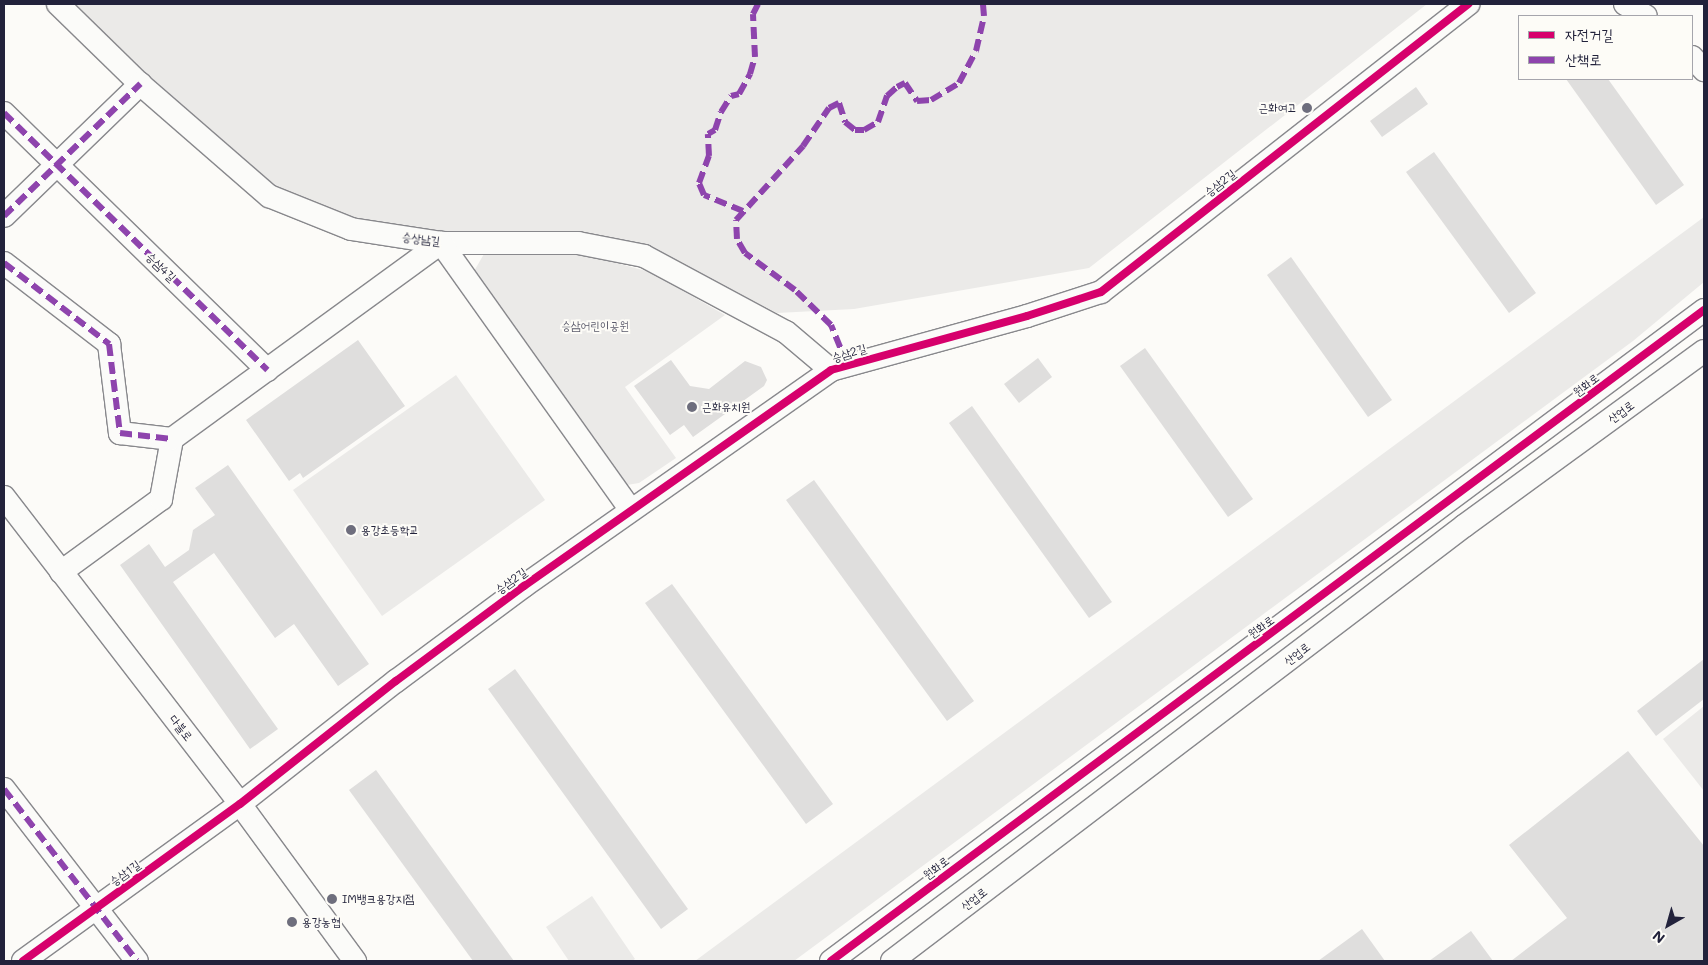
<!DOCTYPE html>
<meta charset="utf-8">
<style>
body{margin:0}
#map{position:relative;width:1708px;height:965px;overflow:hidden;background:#fcfbf8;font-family:Mali,"Poor Story",sans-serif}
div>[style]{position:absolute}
.green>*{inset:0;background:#ebeae8}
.building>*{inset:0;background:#dfdedd}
.roads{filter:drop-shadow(1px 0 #88888c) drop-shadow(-1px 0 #88888c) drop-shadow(0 1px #88888c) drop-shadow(0 -1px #88888c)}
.minor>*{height:22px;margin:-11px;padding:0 11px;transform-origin:11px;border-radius:11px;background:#fbfbf9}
.quiet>*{height:6px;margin-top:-3px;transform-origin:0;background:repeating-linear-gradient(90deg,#8e44ad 0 12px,transparent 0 18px)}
.cycleway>*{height:8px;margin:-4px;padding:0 4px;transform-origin:4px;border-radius:4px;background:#d6006c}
.dots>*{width:14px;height:14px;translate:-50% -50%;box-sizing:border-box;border:2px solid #fdfcf7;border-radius:50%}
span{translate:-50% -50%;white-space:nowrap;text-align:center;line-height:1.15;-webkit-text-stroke:4px #fdfcf7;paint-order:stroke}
.poi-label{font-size:12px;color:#22223b}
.right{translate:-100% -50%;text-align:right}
.left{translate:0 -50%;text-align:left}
.street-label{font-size:12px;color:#22223b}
.park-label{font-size:12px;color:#5a5a6b}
.frame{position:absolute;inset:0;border:5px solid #22223b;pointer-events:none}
.legend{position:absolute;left:1518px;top:15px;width:175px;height:65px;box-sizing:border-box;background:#fdfcf7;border:1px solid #a5a5ac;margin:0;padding:6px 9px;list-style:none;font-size:15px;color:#22223b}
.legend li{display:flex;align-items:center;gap:10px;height:25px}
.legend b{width:25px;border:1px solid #a5a5ac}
.north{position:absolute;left:1643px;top:900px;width:50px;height:50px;-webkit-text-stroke:4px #fdfcf7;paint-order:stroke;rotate:218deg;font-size:14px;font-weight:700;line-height:20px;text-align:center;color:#22223b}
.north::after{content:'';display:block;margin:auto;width:18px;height:22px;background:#22223b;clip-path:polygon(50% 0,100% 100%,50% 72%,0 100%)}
</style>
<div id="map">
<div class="green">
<div style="clip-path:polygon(67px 4px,1427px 4px,1089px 268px,854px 309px,777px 313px,644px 245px,575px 233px,430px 231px,352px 225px,286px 195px)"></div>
<div style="clip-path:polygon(1704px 217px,1704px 282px,1633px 341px,794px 961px,695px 961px)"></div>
<div style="clip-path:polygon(488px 247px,579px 253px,650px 272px,725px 315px,625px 387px,676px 458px,639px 483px,627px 485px,473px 273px)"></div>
<div style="clip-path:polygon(456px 375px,545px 500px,382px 616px,293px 490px)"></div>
<div style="clip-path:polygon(1704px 706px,1704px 791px,1663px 739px)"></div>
<div style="clip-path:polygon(592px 896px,635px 959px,632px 961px,569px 961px,546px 927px)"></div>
</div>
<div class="building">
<div style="clip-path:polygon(1566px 79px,1608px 79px,1684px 185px,1656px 205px)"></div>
<div style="clip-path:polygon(1416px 87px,1428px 104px,1382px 137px,1370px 121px)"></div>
<div style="clip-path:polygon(1434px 152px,1536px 293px,1509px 313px,1406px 172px)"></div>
<div style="clip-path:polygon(1291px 257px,1392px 400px,1368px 417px,1267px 275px)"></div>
<div style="clip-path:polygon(358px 340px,405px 406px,303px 478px,300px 473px,289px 481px,246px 420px)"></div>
<div style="clip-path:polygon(1145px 348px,1253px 499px,1228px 517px,1120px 366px)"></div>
<div style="clip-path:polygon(1038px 358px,1052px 377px,1019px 403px,1004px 384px)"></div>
<div style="clip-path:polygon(671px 360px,690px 386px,709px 389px,745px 361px,761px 367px,767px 380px,764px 386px,693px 437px,684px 425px,670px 435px,634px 386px)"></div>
<div style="clip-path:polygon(972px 406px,1112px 602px,1089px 618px,949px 423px)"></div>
<div style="clip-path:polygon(228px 465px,369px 664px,338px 686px,294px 624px,275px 638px,214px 553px,173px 582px,278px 729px,250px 749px,120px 565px,149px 544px,165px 567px,189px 550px,193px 530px,215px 515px,195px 488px)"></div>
<div style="clip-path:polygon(814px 480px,974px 701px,947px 721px,786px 500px)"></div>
<div style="clip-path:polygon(672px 584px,833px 804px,806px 824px,645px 603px)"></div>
<div style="clip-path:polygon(1704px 659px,1704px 699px,1656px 736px,1637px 711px)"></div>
<div style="clip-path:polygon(515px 669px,688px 909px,661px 929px,488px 689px)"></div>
<div style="clip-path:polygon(1628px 751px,1704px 846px,1704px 961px,1511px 961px,1567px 918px,1509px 845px)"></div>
<div style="clip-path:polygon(376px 770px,514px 961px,473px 961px,349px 790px)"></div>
<div style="clip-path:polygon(1362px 929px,1385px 961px,1318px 961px)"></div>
<div style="clip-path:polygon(1471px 931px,1493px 961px,1429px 961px)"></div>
</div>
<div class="roads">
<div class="minor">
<div style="left:58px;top:4px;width:115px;rotate:44.3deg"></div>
<div style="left:140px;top:84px;width:171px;rotate:41deg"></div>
<div style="left:269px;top:196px;width:88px;rotate:21.9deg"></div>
<div style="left:351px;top:229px;width:91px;rotate:8.8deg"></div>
<div style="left:441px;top:243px;width:137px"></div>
<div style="left:578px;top:243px;width:67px;rotate:11.1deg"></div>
<div style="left:644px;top:256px;width:161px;rotate:28.2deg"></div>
<div style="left:786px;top:332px;width:59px;rotate:40.2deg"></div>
<div style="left:1625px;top:4px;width:24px;rotate:30deg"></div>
<div style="left:1692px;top:57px;width:18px;rotate:47deg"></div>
<div style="left:4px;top:113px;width:368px;rotate:44.3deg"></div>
<div style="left:4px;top:216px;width:190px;rotate:-44.1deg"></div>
<div style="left:4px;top:263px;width:133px;rotate:37.6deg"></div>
<div style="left:109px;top:344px;width:90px;rotate:83deg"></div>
<div style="left:120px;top:433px;width:52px;rotate:6.6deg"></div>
<div style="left:4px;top:497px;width:387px;rotate:52.4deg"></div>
<div style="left:240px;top:804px;width:195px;rotate:53.8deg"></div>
<div style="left:61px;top:572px;width:124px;rotate:-36.1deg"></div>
<div style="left:161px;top:499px;width:61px;rotate:-79.6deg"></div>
<div style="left:172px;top:439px;width:333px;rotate:-36.1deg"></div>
<div style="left:441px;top:243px;width:326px;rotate:54.6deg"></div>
<div style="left:4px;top:789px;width:217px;rotate:52.3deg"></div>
<div style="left:23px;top:961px;width:268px;rotate:-35.9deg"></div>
<div style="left:240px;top:804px;width:199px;rotate:-38.3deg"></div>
<div style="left:396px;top:681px;width:159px;rotate:-36.6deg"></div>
<div style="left:524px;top:586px;width:375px;rotate:-35.1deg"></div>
<div style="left:831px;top:370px;width:203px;rotate:-15.4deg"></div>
<div style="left:1027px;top:316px;width:78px;rotate:-18deg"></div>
<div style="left:1101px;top:292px;width:467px;rotate:-38.1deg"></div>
<div style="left:831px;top:961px;width:1089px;rotate:-36.71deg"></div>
<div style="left:892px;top:961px;width:719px;rotate:-37.25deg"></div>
<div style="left:1464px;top:526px;width:297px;rotate:-36.1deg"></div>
</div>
</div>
<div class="quiet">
<div style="left:4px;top:113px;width:368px;rotate:44.3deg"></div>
<div style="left:743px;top:211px;width:42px;rotate:-157.7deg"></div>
<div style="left:704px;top:195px;width:13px;rotate:-113deg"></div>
<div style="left:699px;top:183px;width:29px;rotate:-70deg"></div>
<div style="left:709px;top:156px;width:22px;rotate:-93deg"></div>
<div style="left:708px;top:134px;width:8px;rotate:-30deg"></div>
<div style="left:715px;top:130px;width:19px;rotate:-72deg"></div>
<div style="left:721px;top:112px;width:19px;rotate:-58deg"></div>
<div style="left:731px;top:96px;width:8px;rotate:-14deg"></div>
<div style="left:739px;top:94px;width:23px;rotate:-61deg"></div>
<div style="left:750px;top:74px;width:18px;rotate:-74deg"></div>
<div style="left:755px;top:57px;width:43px;rotate:-92.7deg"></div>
<div style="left:753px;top:14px;width:11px;rotate:-63deg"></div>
<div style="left:4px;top:216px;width:190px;rotate:-44.1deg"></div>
<div style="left:4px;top:263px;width:133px;rotate:37.6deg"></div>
<div style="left:109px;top:344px;width:90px;rotate:83deg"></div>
<div style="left:120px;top:433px;width:52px;rotate:6.6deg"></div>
<div style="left:847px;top:364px;width:42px;rotate:-112.3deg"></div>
<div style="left:831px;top:325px;width:50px;rotate:-135.8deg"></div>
<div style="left:795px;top:290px;width:62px;rotate:-143.5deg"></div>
<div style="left:745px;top:253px;width:16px;rotate:-120deg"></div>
<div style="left:737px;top:239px;width:19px;rotate:-93deg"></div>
<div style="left:736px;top:220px;width:100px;rotate:-47.8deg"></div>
<div style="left:803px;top:146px;width:46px;rotate:-55.6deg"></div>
<div style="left:829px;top:108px;width:11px;rotate:-27deg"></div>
<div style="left:839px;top:103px;width:20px;rotate:72deg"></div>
<div style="left:845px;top:122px;width:13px;rotate:39deg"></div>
<div style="left:855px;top:130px;width:9px"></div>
<div style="left:864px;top:130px;width:16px;rotate:-30deg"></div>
<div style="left:878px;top:122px;width:28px;rotate:-71deg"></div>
<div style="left:887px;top:96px;width:13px;rotate:-42deg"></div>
<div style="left:897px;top:87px;width:9px;rotate:-27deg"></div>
<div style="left:905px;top:83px;width:22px;rotate:56deg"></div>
<div style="left:917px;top:101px;width:14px;rotate:-4deg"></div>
<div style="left:931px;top:100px;width:33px;rotate:-31deg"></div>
<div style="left:959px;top:83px;width:36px;rotate:-62deg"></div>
<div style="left:976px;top:51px;width:36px;rotate:-77deg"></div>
<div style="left:984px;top:16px;width:12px;rotate:-95deg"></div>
<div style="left:4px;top:789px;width:217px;rotate:52.3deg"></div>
</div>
<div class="cycleway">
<div style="left:23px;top:961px;width:268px;rotate:-35.9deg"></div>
<div style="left:240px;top:804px;width:199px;rotate:-38.3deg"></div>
<div style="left:396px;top:681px;width:159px;rotate:-36.6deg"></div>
<div style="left:524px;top:586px;width:375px;rotate:-35.1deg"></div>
<div style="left:831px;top:370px;width:203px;rotate:-15.4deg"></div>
<div style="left:1027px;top:316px;width:78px;rotate:-18deg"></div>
<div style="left:1101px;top:292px;width:467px;rotate:-38.1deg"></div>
<div style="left:831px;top:961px;width:1089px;rotate:-36.71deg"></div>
</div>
<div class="dots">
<div style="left:1307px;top:108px;background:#6e6e7d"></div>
<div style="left:692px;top:407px;background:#6e6e7d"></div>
<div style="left:351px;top:530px;background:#6e6e7d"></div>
<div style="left:332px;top:899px;background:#6e6e7d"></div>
<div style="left:292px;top:922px;background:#6e6e7d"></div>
</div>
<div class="poi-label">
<span class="right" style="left:1297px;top:108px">근화여고</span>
<span class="left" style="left:702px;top:407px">근화유치원</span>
<span class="left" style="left:361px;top:530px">용강초등학교</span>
<span class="left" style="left:342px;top:899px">IM뱅크용강지점</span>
<span class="left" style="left:302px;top:922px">용강농협</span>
</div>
<div class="street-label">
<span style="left:1220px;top:183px;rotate:-38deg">승삼2길</span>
<span style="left:421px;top:239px;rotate:7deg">승상남길</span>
<span style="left:161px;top:267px;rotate:44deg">승삼4길</span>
<span style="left:849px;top:353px;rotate:-17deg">승삼2길</span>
<span style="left:1586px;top:385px;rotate:-37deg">원화로</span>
<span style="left:1621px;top:412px;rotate:-36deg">산업로</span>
<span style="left:511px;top:581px;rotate:-36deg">승삼2길</span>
<span style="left:1261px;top:627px;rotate:-36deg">원화로</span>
<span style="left:1297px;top:654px;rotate:-37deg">산업로</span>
<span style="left:181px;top:728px;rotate:52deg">다불로</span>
<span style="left:936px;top:868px;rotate:-37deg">원화로</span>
<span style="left:125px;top:873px;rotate:-36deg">승삼1길</span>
<span style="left:974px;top:899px;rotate:-37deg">산업로</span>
</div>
<div class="park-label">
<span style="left:595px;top:326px">승삼어린이공원</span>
</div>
<div class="frame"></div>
<ul class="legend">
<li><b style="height:6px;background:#d6006c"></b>자전거길</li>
<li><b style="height:6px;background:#8e44ad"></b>산책로</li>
</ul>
<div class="north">N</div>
</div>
